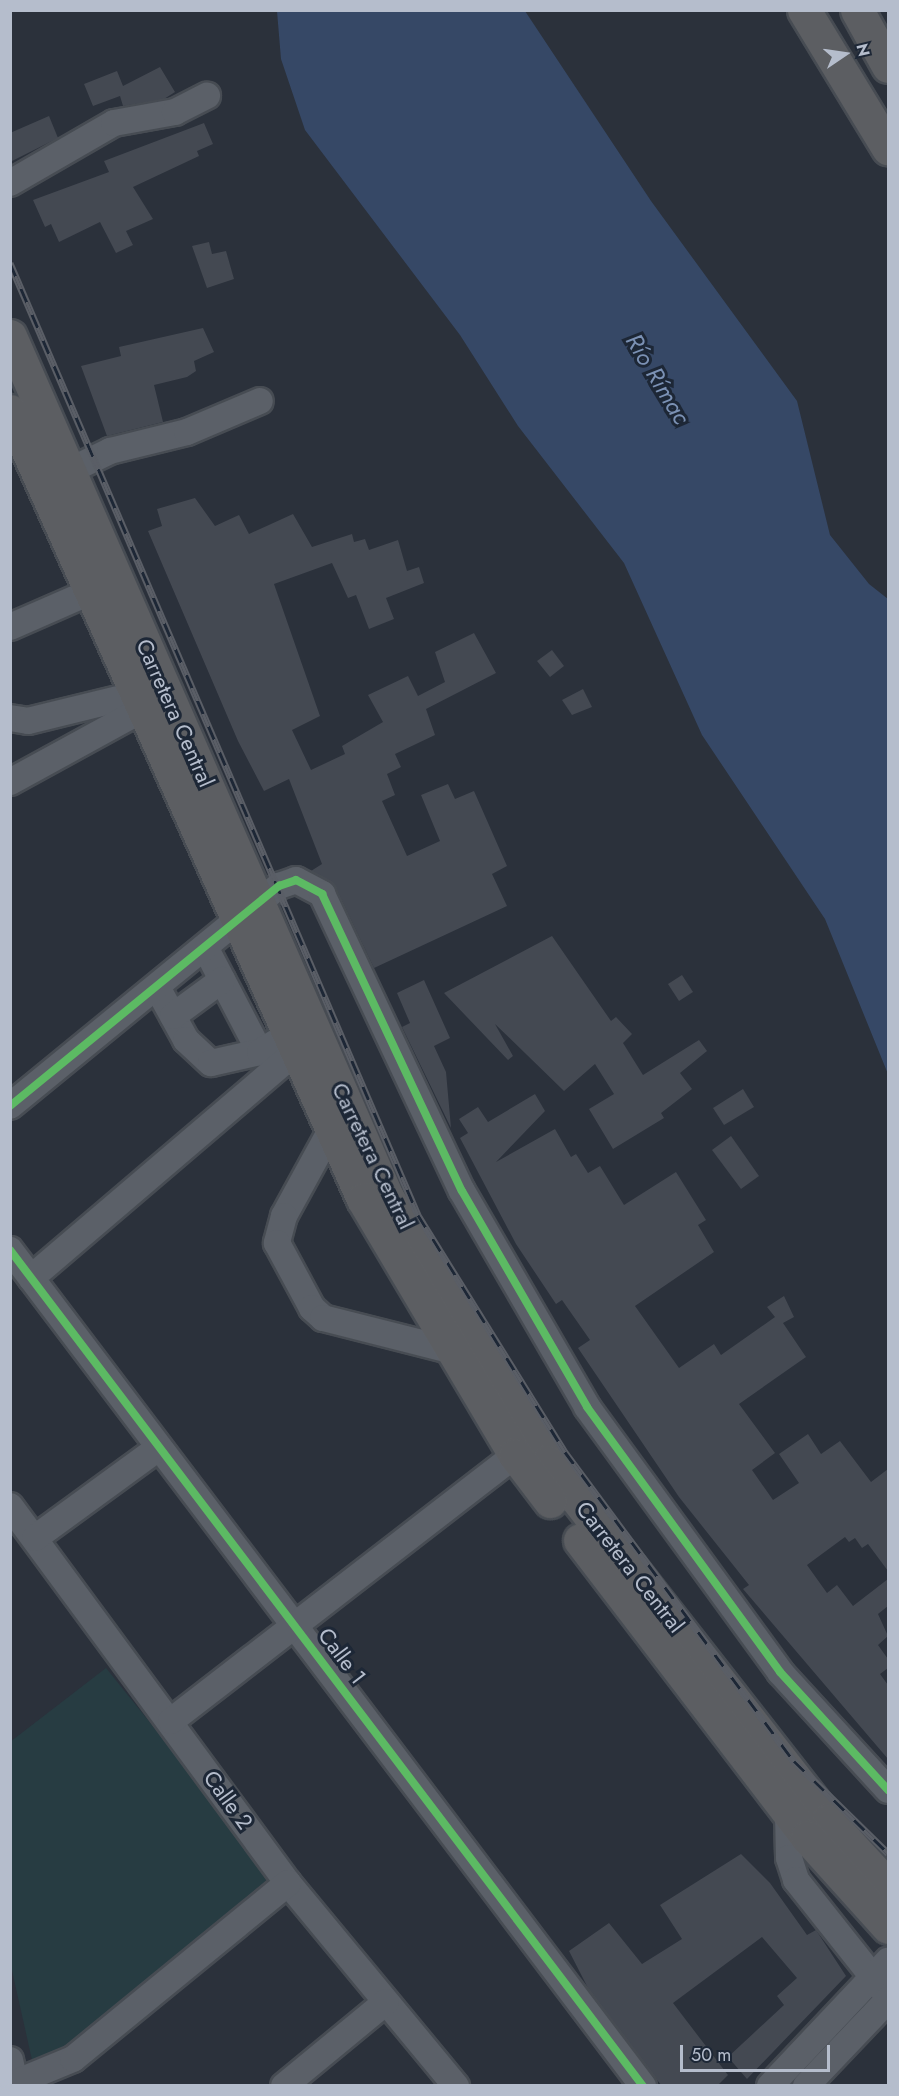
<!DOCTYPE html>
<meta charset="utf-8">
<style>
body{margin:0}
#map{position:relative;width:899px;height:2096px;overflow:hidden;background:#2b313b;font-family:Jost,sans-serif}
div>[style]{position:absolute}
.green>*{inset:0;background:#273c42}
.water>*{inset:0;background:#364866}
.building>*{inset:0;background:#444952}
.roads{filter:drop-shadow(2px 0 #474c53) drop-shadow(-2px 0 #474c53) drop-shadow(0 2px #474c53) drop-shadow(0 -2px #474c53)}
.minor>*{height:26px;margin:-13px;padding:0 13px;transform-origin:13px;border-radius:13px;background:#5b6068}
.highway>*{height:33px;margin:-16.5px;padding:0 16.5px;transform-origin:16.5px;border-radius:16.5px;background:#5c5e62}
.rail>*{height:7px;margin-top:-3.5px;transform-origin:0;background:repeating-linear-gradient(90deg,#1d2736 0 14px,#5a5e66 0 28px);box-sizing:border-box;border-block:2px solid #5a5e66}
.cycleway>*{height:8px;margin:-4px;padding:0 4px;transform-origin:4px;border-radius:4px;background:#5cba63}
span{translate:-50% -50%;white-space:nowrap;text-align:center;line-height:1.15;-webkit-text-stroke:6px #1d2736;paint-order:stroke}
.street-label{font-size:22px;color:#b5bdcc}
.water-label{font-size:24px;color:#7b91b4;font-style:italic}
.frame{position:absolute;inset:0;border:12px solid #b5bdcc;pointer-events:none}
.north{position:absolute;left:815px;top:24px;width:60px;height:60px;-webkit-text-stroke:4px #1d2736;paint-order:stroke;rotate:77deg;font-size:16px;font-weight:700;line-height:24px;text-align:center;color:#b5bdcc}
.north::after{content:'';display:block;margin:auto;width:21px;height:27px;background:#b5bdcc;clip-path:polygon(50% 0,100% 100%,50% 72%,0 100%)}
.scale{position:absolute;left:680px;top:2045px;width:150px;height:27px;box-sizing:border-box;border:3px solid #b5bdcc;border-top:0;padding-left:8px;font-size:18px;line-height:21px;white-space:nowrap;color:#b5bdcc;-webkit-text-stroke:4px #1d2736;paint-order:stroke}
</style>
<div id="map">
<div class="green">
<div style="clip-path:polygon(106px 1668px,273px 1875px,68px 2046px,32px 2060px,11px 1966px,10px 1742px)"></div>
</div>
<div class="water">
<div style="clip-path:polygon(277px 11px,525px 11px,651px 201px,797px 401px,830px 535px,869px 584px,888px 599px,888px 1074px,825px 919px,702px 735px,624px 563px,518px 426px,460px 335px,305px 130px,281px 59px)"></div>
</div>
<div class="building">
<div style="clip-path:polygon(160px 67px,175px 92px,164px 99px,123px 106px,120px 96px,93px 106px,84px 84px,117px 71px,123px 86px)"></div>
<div style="clip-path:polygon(49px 116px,58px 138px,10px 162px,10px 133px)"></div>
<div style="clip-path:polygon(204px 123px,213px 144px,197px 151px,199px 156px,133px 187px,153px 219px,126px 231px,133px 245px,116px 253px,100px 222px,59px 242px,51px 224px,45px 227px,33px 200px,109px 172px,104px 161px)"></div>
<div style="clip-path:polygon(209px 242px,212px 254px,226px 251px,234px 279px,207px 288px,192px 246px)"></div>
<div style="clip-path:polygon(203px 328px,214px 352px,194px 361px,196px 371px,187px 377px,154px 385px,163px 422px,107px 436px,81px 366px,121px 356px,119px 347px)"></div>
<div style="clip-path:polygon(195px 498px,215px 526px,239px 515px,249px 534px,293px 514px,312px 547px,352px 534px,354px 542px,365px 539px,369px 550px,398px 540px,407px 571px,419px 567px,424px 583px,386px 598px,394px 619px,369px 629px,356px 595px,348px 598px,332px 563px,274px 584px,320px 716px,292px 730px,311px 770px,345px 754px,342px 746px,383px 722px,368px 695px,408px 676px,418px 696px,445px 682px,435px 652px,474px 633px,496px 673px,426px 709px,435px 735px,395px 754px,401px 767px,387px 774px,395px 795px,382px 801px,407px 856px,440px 841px,421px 795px,448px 784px,455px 799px,474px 791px,507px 866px,492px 874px,507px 906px,374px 968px,336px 888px,311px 871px,322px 864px,289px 779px,264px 791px,238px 741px,148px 531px,162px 526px,157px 509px)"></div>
<div style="clip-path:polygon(552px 650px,564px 666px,550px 677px,537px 661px)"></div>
<div style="clip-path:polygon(583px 689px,592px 707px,572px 715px,562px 700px)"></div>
<div style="clip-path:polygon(552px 936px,611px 1021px,616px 1017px,632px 1034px,623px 1043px,643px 1075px,699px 1040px,707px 1051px,680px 1073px,692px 1089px,661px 1113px,664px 1118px,613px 1149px,589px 1109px,614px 1094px,595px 1064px,564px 1091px,495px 1024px,513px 1056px,508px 1060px,444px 993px)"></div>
<div style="clip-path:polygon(682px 975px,693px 992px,679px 1001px,668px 984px)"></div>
<div style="clip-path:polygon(424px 980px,450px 1038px,434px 1046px,446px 1072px,451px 1128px,402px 1027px,410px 1023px,397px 993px)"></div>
<div style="clip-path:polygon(743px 1089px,754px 1107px,724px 1125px,713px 1108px)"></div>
<div style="clip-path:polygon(535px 1094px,545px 1111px,496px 1162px,555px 1129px,571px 1157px,576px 1154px,588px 1173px,600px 1166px,624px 1205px,676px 1172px,706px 1220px,698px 1225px,714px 1252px,635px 1306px,679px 1368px,714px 1344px,721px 1355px,775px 1317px,767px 1307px,784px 1296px,794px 1317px,783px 1323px,806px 1357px,739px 1404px,775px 1453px,752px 1470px,773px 1500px,799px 1483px,779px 1454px,808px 1434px,821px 1454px,840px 1441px,871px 1482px,888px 1469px,888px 1571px,868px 1544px,862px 1548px,855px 1538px,849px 1542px,845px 1537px,807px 1565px,827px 1593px,837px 1585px,853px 1606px,888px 1579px,888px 1606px,878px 1614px,888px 1636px,878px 1645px,888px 1659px,888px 1668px,880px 1674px,888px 1685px,888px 1759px,743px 1589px,749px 1585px,679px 1497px,578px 1348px,590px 1340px,562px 1300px,556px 1304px,516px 1244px,460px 1138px,468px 1133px,459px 1119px,478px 1107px,488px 1122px)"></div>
<div style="clip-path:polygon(731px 1136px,759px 1176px,741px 1189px,712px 1150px)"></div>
<div style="clip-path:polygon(741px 1854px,770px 1883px,807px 1935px,816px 1930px,846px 1976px,747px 2079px,728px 2057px,784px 2005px,777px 1996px,797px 1978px,762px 1937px,673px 2003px,728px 2075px,718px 2085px,661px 2085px,589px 1990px,569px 1951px,609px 1923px,642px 1964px,682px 1939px,660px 1905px)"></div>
</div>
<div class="roads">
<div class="minor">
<div style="left:10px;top:183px;width:120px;rotate:-30deg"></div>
<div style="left:114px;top:123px;width:62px;rotate:-10.2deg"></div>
<div style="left:175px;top:112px;width:36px;rotate:-27deg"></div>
<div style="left:69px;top:471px;width:46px;rotate:-26deg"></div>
<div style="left:110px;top:451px;width:79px;rotate:-13.9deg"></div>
<div style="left:187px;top:432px;width:79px;rotate:-23deg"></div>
<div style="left:10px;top:627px;width:87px;rotate:-23.6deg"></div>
<div style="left:10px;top:718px;width:18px;rotate:9deg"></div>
<div style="left:28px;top:721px;width:110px;rotate:-13.7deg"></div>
<div style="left:10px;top:782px;width:171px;rotate:-28.7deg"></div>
<div style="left:205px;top:947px;width:119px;rotate:62.4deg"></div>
<div style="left:158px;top:989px;width:58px;rotate:61.2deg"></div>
<div style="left:186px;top:1040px;width:34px;rotate:43deg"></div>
<div style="left:211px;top:1063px;width:50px;rotate:-12.7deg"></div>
<div style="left:260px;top:1052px;width:33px;rotate:-31deg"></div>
<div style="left:173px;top:1016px;width:61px;rotate:-36.3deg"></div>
<div style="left:10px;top:1106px;width:348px;rotate:-39.3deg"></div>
<div style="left:279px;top:886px;width:18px;rotate:-19deg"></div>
<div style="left:296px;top:880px;width:30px;rotate:28deg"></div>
<div style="left:322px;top:894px;width:328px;rotate:64.8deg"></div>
<div style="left:462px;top:1191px;width:250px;rotate:59.9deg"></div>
<div style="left:587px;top:1407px;width:328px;rotate:53.9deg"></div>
<div style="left:780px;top:1672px;width:160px;rotate:47.5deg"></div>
<div style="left:344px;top:1122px;width:15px;rotate:148deg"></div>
<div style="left:331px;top:1130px;width:98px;rotate:118.7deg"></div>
<div style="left:284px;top:1216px;width:28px;rotate:105deg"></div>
<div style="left:277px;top:1243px;width:74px;rotate:61.7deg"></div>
<div style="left:312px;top:1308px;width:15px;rotate:42deg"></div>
<div style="left:323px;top:1318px;width:134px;rotate:14.2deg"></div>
<div style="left:10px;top:1250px;width:1049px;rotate:52.87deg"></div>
<div style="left:31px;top:1278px;width:348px;rotate:-40.5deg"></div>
<div style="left:10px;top:1506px;width:468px;rotate:53.6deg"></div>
<div style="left:288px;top:1883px;width:264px;rotate:50.4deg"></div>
<div style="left:35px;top:1538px;width:151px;rotate:-36.1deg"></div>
<div style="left:171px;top:1721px;width:435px;rotate:-37.7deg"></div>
<div style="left:788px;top:1813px;width:45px;rotate:88.7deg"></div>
<div style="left:789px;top:1858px;width:23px;rotate:72deg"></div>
<div style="left:796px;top:1880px;width:148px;rotate:51.6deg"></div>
<div style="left:10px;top:2060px;width:27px;rotate:77deg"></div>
<div style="left:10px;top:2085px;width:68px;rotate:-22.4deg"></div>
<div style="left:73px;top:2059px;width:278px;rotate:-39.3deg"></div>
<div style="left:284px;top:2086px;width:132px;rotate:-39.5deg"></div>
<div style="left:770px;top:2086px;width:172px;rotate:-46.7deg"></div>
<div style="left:806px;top:2086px;width:119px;rotate:-46.4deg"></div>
</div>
<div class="highway">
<div style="left:804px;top:10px;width:162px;rotate:58.7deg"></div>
<div style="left:857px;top:10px;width:64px;rotate:61deg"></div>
<div style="left:10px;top:336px;width:940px;rotate:66.35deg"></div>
<div style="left:387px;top:1197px;width:310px;rotate:58.7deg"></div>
<div style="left:548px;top:1462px;width:455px;rotate:52deg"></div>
<div style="left:828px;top:1821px;width:88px;rotate:47.3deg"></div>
<div style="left:10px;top:411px;width:863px;rotate:65.87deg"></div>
<div style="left:363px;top:1199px;width:298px;rotate:59.3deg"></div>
<div style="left:515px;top:1455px;width:58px;rotate:52.7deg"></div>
<div style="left:580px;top:1540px;width:374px;rotate:52.6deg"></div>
<div style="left:807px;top:1837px;width:121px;rotate:48deg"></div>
</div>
</div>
<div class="rail">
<div style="left:10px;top:263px;width:1036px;rotate:66.8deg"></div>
<div style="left:418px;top:1215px;width:279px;rotate:58.2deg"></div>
<div style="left:565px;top:1452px;width:385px;rotate:53.5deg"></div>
<div style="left:794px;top:1761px;width:132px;rotate:44.4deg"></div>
</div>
<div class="cycleway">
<div style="left:10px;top:1106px;width:348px;rotate:-39.3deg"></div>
<div style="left:279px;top:886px;width:18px;rotate:-19deg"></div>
<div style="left:296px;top:880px;width:30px;rotate:28deg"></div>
<div style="left:322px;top:894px;width:328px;rotate:64.8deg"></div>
<div style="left:462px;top:1191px;width:250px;rotate:59.9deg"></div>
<div style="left:587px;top:1407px;width:328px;rotate:53.9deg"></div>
<div style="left:780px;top:1672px;width:160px;rotate:47.5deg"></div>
<div style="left:10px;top:1250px;width:1049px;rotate:52.87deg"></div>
</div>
<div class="street-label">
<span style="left:175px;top:713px;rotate:66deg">Carretera Central</span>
<span style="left:373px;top:1156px;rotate:64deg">Carretera Central</span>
<span style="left:630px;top:1567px;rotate:52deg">Carretera Central</span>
<span style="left:342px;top:1656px;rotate:53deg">Calle 1</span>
<span style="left:228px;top:1800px;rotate:54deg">Calle 2</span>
</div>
<div class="water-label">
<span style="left:658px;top:379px;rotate:59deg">Río Rímac</span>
</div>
<div class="frame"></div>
<div class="north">N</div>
<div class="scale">50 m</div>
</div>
